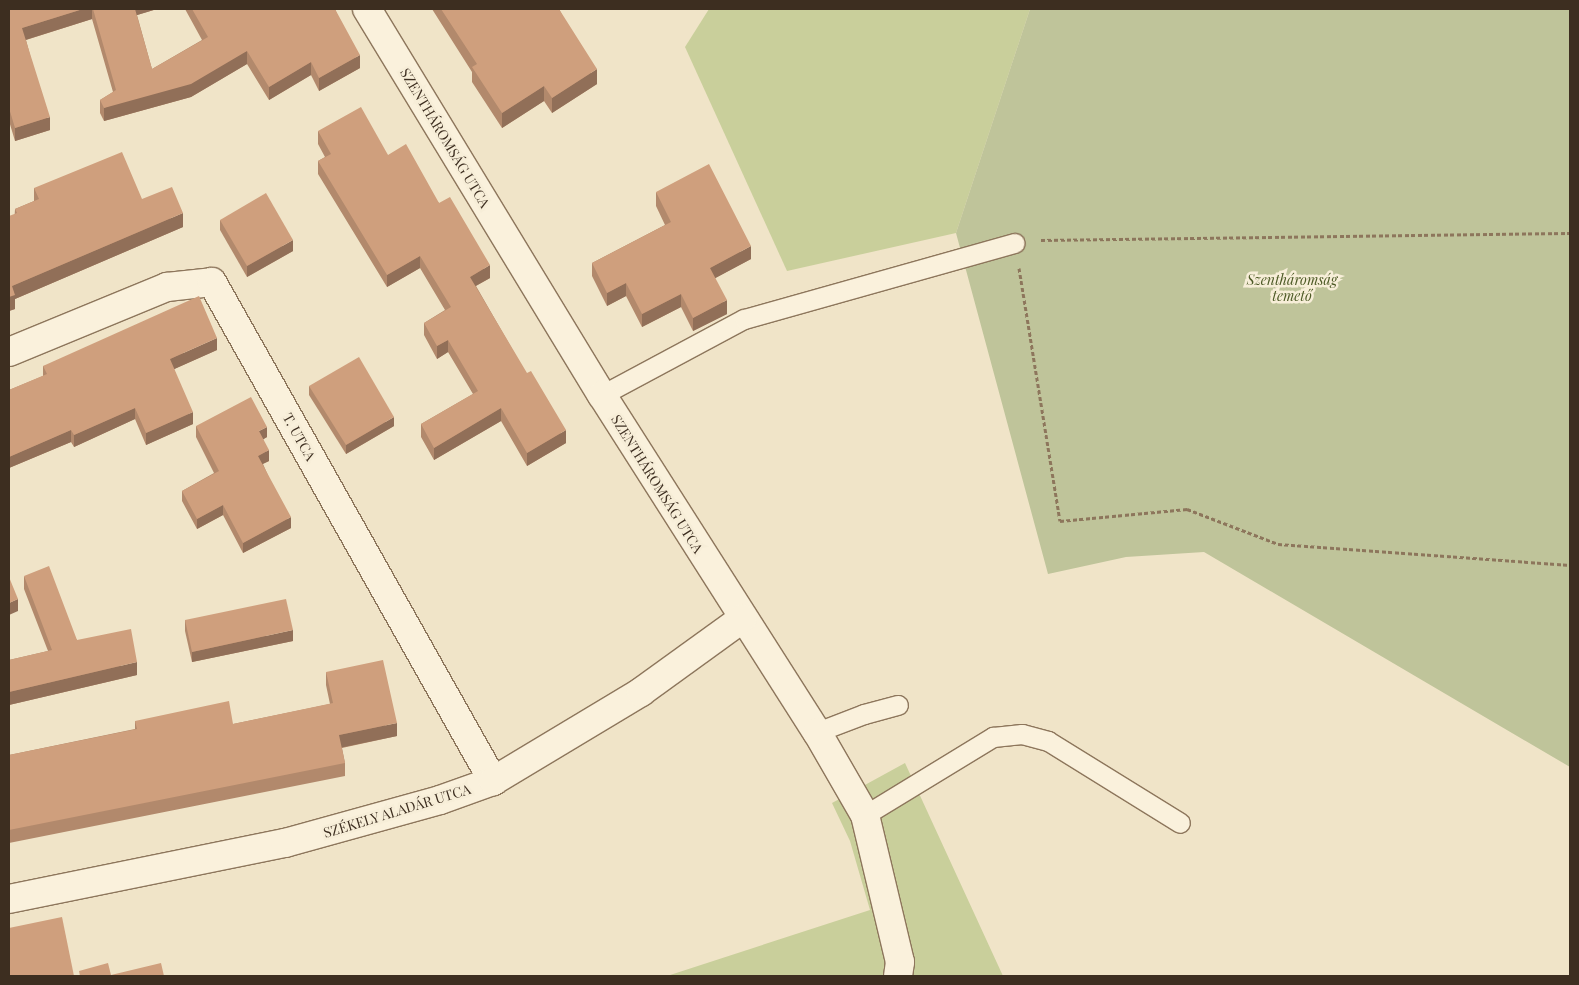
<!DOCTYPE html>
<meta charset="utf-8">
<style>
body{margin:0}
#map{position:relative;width:1579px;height:985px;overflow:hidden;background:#f0e4c8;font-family:"Playfair Display",serif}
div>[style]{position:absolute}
.green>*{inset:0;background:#c9cf9b}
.cemetery>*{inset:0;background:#bfc49a}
.path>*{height:3px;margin-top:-1.5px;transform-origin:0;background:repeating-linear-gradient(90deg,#8d765c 0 4px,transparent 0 6.5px)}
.roads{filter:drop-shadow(1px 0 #8d765c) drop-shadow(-1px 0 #8d765c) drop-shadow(0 1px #8d765c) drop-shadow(0 -1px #8d765c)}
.service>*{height:19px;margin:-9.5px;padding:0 9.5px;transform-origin:9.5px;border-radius:9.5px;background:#faf1dc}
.minor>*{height:28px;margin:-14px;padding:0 14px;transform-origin:14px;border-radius:14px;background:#faf1dc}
.wall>*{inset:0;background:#b2896c}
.shaded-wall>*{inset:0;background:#916f58}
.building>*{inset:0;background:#cf9f7d}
span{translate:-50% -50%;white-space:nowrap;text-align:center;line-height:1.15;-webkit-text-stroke:5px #f7eed8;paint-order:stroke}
.street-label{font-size:14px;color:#3d2e20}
.park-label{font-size:14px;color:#4d5a26;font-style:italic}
.frame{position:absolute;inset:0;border:10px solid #3d2e20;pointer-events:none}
</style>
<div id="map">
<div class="green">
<div style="clip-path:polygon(709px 9px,1030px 9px,956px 233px,787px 271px,685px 47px)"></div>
<div style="clip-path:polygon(905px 763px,1003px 976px,667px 976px,870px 910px,850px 841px,832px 803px)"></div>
</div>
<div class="cemetery">
<div style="clip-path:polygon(1030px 9px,1570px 9px,1570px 767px,1204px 552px,1126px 557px,1048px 574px,956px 233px)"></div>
</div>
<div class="path">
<div style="left:1041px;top:240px;width:529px;rotate:-0.76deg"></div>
<div style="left:1019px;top:268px;width:256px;rotate:80.8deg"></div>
<div style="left:1060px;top:521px;width:128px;rotate:-5.4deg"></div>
<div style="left:1187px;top:509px;width:97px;rotate:21deg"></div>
<div style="left:1278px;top:544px;width:293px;rotate:4.1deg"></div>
</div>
<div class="roads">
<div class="service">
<div style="left:602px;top:395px;width:161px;rotate:-28.2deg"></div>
<div style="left:744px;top:319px;width:281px;rotate:-15.7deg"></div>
<div style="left:817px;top:732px;width:50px;rotate:-21deg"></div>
<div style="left:864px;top:714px;width:35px;rotate:-15deg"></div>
<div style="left:865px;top:815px;width:150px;rotate:-31.4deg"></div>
<div style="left:993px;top:737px;width:29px;rotate:-6deg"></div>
<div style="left:1022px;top:734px;width:27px;rotate:15deg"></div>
<div style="left:1048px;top:741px;width:155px;rotate:31.8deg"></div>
</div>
<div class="minor">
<div style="left:367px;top:9px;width:452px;rotate:58.7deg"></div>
<div style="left:602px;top:395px;width:400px;rotate:57.5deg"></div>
<div style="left:817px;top:732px;width:96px;rotate:60deg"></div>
<div style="left:865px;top:815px;width:151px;rotate:76.6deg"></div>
<div style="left:900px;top:962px;width:14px;rotate:98deg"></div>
<div style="left:9px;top:352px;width:171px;rotate:-22.4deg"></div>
<div style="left:167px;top:287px;width:45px;rotate:-6.3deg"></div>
<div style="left:212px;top:282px;width:573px;rotate:60.61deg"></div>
<div style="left:9px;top:899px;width:282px;rotate:-11.5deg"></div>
<div style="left:285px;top:843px;width:161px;rotate:-15.5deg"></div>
<div style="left:440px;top:800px;width:56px;rotate:-19.7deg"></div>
<div style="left:493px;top:781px;width:173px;rotate:-31deg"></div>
<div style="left:641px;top:692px;width:125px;rotate:-35.9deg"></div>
</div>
</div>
<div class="wall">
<div style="clip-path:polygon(9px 9px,157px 9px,137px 15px,152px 69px,202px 40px,185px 9px,335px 9px,360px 68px,319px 91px,311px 75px,269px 100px,247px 64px,191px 97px,104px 121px,100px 113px,100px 100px,113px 92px,92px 19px,26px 40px,50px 130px,15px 141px,9px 121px)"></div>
<div style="clip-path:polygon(432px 9px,559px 9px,597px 84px,552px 113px,544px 101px,502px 128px,472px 82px,472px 72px)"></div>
<div style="clip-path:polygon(318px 131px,388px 155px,439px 203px,490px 278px,476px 286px,566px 443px,527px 466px,501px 421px,434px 460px,421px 437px,421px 424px,473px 394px,448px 352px,437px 359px,424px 335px,424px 323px,445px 310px,420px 268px,387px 287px,318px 174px,318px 161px,325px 157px,318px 144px)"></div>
<div style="clip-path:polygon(34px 188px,142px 199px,183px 227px,15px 299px,15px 309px,9px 311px,15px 209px,34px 201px)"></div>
<div style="clip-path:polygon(656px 192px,751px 259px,715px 278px,727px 314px,693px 331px,681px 307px,642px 327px,626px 296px,607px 306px,592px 276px,592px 263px,665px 225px,656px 206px)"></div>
<div style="clip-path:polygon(220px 220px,293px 251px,247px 277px,220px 230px)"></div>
<div style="clip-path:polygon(217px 350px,174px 369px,193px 424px,146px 445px,135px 419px,74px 447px,71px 442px,9px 468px,9px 390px,43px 376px,43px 366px)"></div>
<div style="clip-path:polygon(309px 386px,394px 426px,346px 454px,309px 395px)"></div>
<div style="clip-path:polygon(196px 426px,267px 437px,263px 439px,269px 461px,263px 464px,291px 528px,243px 553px,223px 515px,197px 529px,182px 501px,182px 491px,214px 473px,196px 437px)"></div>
<div style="clip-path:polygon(24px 576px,77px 640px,137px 675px,9px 705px,9px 660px,48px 651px,24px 589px)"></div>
<div style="clip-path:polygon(185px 620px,293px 641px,192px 662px,185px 631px)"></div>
<div style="clip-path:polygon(326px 672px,397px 736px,342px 748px,345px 763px,345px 776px,9px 843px,9px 755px,135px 729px,135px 721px,233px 724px,330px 704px,326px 685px)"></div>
</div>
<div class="shaded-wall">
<div style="clip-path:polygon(83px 9px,92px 9px,92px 19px,22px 41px,22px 28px)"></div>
<div style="clip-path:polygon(134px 9px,157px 9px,134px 16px)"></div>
<div style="clip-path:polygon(247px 51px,247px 64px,191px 97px,104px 121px,104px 108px)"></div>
<div style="clip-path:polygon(360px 55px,360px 68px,319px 91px,319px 78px)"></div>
<div style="clip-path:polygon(311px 62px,311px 75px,269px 100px,269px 87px)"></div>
<div style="clip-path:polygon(597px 69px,597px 84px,552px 113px,552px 98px)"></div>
<div style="clip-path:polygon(544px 86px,544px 101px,502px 128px,502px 113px)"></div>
<div style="clip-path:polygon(50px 117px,50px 130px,15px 141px,15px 128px)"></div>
<div style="clip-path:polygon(183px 213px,183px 227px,15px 299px,15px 309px,9px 311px,9px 297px,12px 286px)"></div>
<div style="clip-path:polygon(293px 240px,293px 251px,247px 277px,247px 266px)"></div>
<div style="clip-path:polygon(751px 246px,751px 259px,710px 281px,710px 268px)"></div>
<div style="clip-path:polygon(420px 256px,420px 268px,387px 287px,387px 275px)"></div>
<div style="clip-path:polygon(490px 265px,490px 278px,470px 289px,470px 277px)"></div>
<div style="clip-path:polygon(626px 283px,626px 296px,607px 306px,607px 293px)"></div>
<div style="clip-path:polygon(681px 294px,681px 307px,642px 327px,642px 314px)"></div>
<div style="clip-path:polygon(727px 300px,727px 314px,693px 331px,693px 318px)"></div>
<div style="clip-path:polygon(217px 338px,217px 350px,170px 371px,170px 359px)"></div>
<div style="clip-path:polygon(448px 340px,448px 352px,437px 359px,437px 346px)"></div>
<div style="clip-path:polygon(135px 408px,135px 419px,74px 447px,74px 435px)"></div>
<div style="clip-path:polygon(501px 408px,501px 421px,434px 460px,434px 448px)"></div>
<div style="clip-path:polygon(193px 412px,193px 424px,146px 445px,146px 433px)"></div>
<div style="clip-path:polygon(394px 417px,394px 426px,346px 454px,346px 445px)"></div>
<div style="clip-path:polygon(267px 427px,267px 437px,259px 442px,259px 431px)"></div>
<div style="clip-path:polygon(71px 430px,71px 442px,9px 468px,9px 457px)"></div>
<div style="clip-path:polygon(566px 430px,566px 443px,527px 466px,527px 453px)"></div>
<div style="clip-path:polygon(269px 450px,269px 461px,258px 466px,258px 456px)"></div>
<div style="clip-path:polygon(223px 505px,223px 515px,197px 529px,197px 519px)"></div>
<div style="clip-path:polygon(291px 517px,291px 528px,243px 553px,243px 543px)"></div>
<div style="clip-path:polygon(18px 599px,18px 611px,9px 615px,9px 603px)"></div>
<div style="clip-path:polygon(293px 630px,293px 641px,192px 662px,192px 652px)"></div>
<div style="clip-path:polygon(137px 662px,137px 675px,9px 705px,9px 692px)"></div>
<div style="clip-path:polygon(397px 723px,397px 736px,339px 748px,339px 735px)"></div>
</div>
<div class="building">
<div style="clip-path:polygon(9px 9px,83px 9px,22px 28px,50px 117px,15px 128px,9px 108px)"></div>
<div style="clip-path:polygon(93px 9px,135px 9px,152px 69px,208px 37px,192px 9px,335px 9px,360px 55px,319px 78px,311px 62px,269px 87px,247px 51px,191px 84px,104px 108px,100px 100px,116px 90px)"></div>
<div style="clip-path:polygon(441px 9px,559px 9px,597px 69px,552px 98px,544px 86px,502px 113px,472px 67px,477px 64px)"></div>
<div style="clip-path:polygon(361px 107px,388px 155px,406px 144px,439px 203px,450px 197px,490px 265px,470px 277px,527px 373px,531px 371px,566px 430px,527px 453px,501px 408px,434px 448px,421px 424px,478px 391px,448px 340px,437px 346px,424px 323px,451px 307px,420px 256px,387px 275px,318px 161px,331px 154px,318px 131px)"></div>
<div style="clip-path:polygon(122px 152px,142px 199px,172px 187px,183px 213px,12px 286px,15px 295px,9px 297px,9px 216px,17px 213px,15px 209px,39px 199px,34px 188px)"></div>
<div style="clip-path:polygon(709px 164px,751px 246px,710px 268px,727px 300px,693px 318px,681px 294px,642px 314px,626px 283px,607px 293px,592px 263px,671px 222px,656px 192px)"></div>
<div style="clip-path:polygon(266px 193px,293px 240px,247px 266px,220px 220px)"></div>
<div style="clip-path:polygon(199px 296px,217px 338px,170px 359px,193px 412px,146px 433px,135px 408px,74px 435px,71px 430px,9px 457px,9px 390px,47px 374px,43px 366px)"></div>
<div style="clip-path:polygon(359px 357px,394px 417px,346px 445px,309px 386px)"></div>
<div style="clip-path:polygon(251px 397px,267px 427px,259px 431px,269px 450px,258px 456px,291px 517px,243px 543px,223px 505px,197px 519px,182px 491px,219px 471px,196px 426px)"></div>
<div style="clip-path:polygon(49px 566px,77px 640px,131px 629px,137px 662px,9px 692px,9px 660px,52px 650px,24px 576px)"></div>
<div style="clip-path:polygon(9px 577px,18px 599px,9px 603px)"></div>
<div style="clip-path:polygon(286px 599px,293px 630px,192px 652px,185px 620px)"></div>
<div style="clip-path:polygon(383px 660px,397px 723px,339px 735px,345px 763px,9px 830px,9px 755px,137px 729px,135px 721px,229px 701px,233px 724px,333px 703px,326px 672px)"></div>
<div style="clip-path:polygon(62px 917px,74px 976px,9px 976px,9px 928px)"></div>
<div style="clip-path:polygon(108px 963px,111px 975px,161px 963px,164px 976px,80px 976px,79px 971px)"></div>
</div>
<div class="street-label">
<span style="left:445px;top:138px;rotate:59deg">SZENTHÁROMSÁG UTCA</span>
<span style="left:299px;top:437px;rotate:61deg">T. UTCA</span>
<span style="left:657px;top:484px;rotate:58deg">SZENTHÁROMSÁG UTCA</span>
<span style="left:397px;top:811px;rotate:-17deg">SZÉKELY ALADÁR UTCA</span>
</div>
<div class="park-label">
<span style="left:1292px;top:288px">Szentháromság<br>temető</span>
</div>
<div class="frame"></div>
</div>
